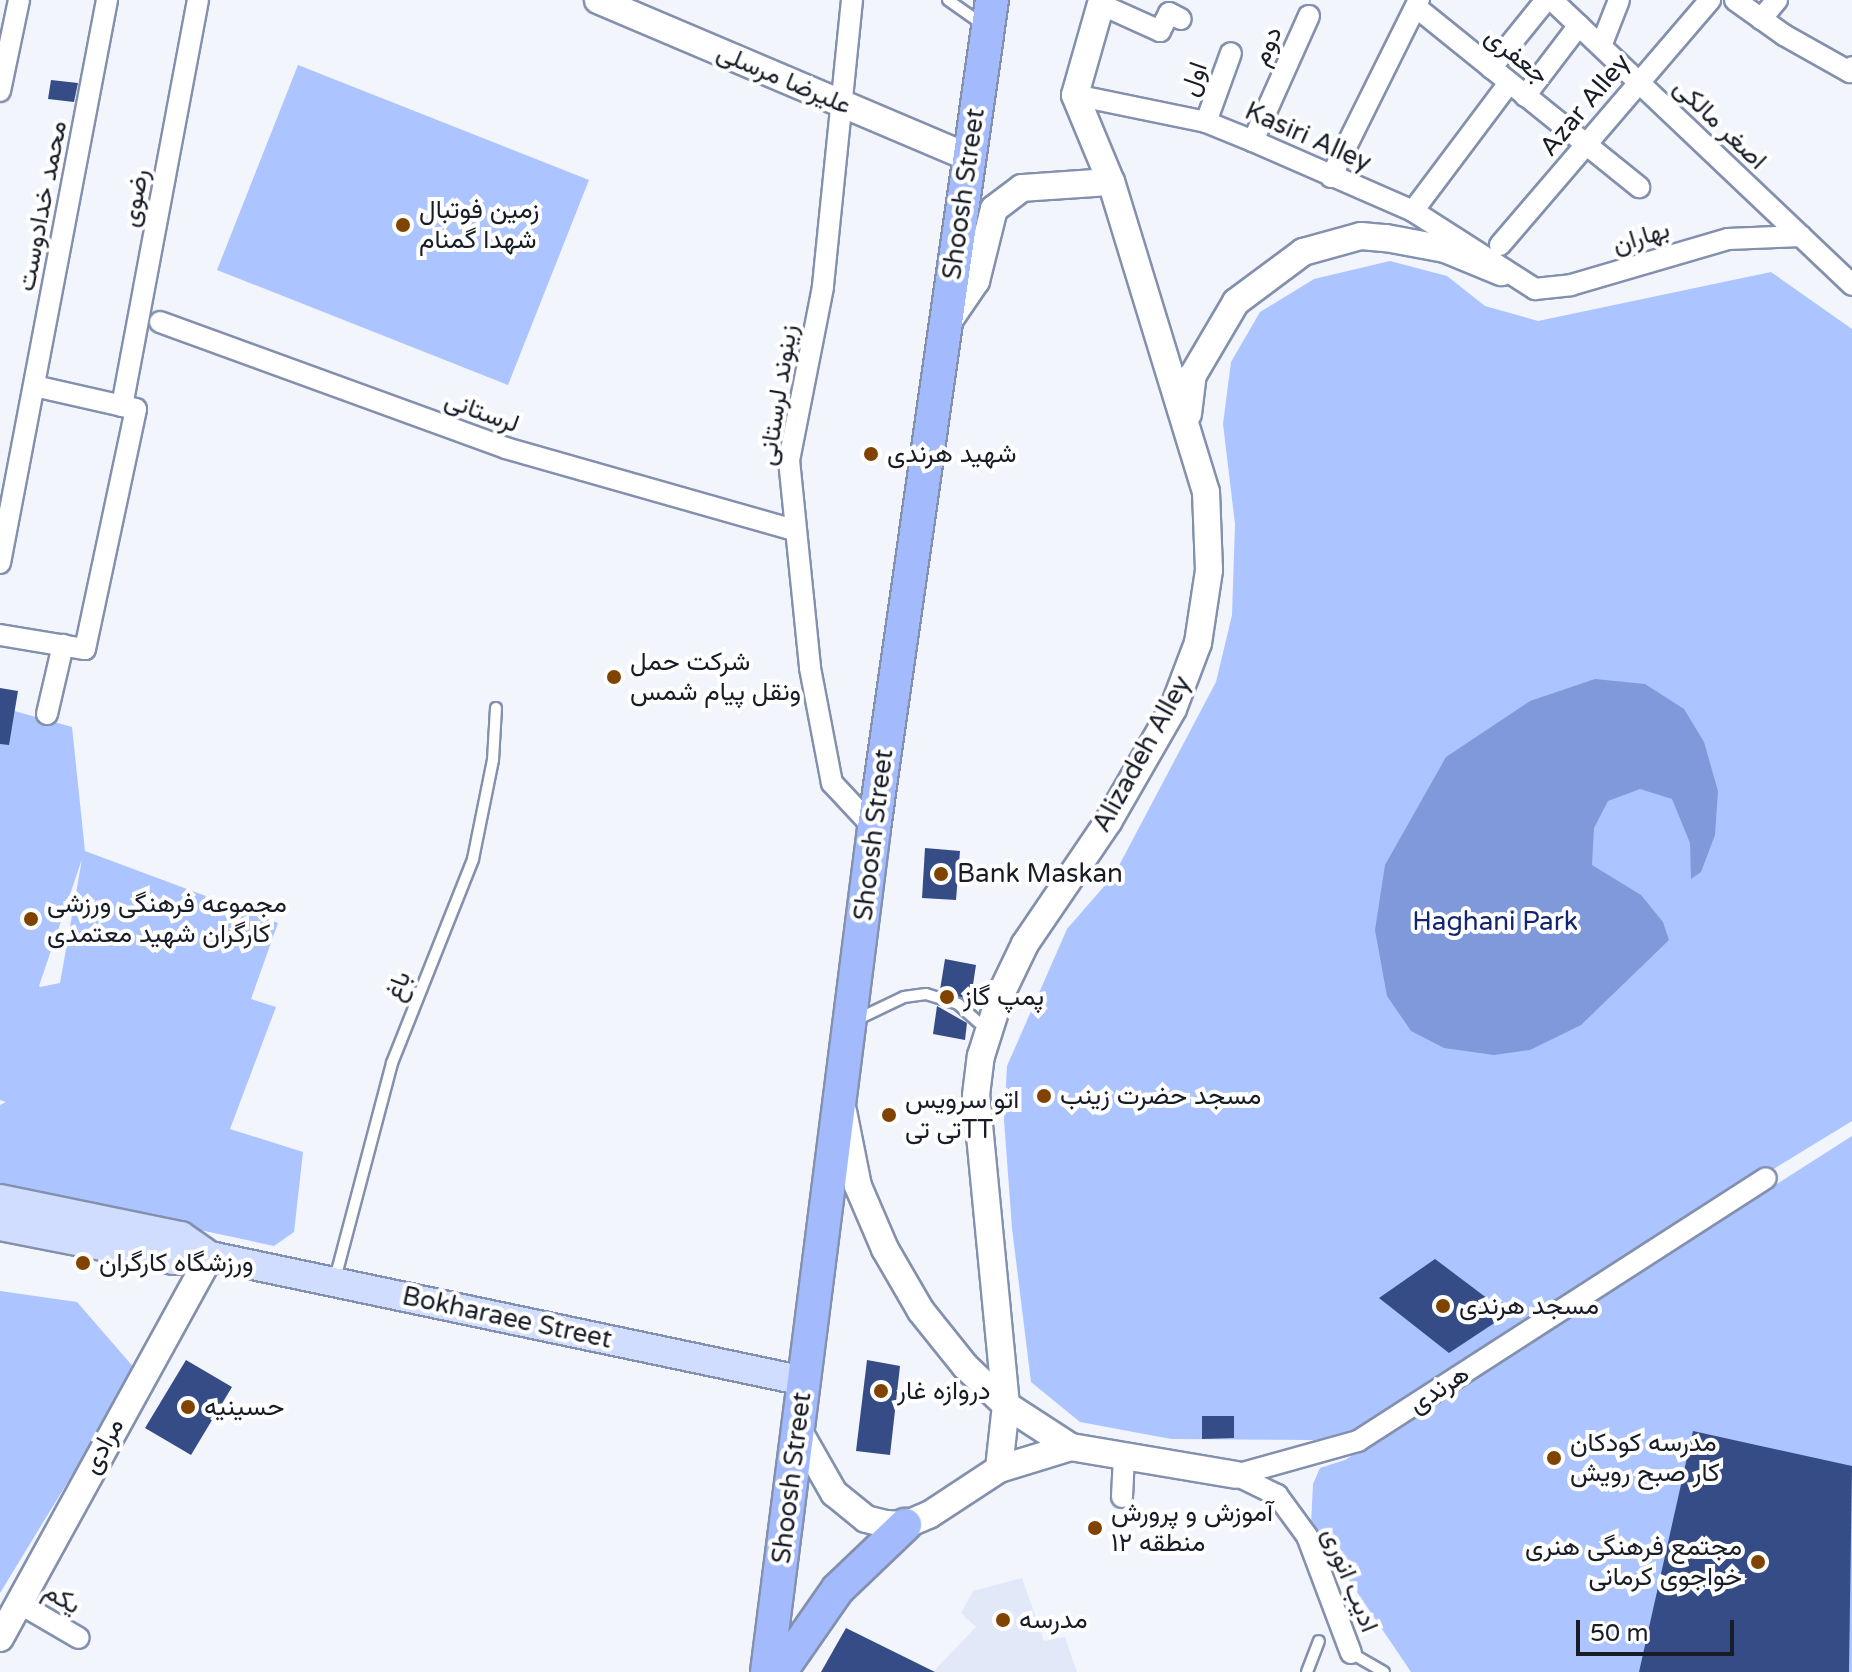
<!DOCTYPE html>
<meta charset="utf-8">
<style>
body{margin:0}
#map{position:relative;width:1852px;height:1672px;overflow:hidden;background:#f2f5fc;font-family:"Varela Round",Vazirmatn,sans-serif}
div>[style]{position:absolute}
.built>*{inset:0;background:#e1e8f8}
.green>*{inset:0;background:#acc4ff}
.water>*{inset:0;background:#7f99da}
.building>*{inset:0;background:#364c86}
.roads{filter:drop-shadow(2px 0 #8390ae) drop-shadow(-2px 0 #8390ae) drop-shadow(0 2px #8390ae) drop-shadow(0 -2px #8390ae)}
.service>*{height:10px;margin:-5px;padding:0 5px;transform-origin:5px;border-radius:5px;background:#fff}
.minor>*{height:20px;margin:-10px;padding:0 10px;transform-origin:10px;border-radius:10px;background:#fff}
.tertiary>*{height:26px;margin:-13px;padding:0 13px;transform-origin:13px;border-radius:13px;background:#fff}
.secondary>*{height:28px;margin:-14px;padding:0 14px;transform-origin:14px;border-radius:14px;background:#d1ddfe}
.primary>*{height:32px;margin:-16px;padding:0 16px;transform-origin:16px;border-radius:16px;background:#a3bbfd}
.dots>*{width:22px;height:22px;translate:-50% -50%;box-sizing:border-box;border:4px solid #fff;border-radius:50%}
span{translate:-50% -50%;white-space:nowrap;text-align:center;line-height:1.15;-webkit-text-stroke:8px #fff;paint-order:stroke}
.street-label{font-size:26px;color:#171c27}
.poi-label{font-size:26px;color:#171c27}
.left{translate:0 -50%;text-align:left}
.right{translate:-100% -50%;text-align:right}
.park-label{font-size:26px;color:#132570}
.scale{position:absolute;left:1576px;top:1620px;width:158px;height:36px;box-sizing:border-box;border:4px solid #171c27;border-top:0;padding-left:10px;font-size:24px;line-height:28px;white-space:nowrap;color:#171c27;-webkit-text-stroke:6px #fff;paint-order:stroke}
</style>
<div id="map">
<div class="built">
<div style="clip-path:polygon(1022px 1578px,1044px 1641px,1065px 1637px,1077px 1672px,933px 1672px,976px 1627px,961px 1613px,973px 1591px)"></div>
</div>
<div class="green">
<div style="clip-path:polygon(298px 65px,589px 180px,508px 385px,217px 270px)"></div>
<div style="clip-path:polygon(1390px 261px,1447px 276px,1485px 306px,1538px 321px,1771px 272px,1852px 329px,1852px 1121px,1530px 1318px,1377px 1423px,1316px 1440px,1171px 1439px,1080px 1422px,1031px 1382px,1012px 1228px,1004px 1120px,1007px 1066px,1067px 929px,1114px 875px,1216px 682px,1232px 615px,1235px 524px,1223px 424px,1231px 362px,1260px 312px,1314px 279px)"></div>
<div style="clip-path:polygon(evenodd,0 707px,72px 727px,85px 851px,278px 923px,251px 999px,276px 1007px,230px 1129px,303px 1152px,294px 1232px,274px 1246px,0 1187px,0 1105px,6px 1102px,0 1100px,0 707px,82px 859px,60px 983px,40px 987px,39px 986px,82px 859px)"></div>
<div style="clip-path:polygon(1852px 1136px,1852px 1672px,1411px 1672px,1311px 1524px,1313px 1484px,1320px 1468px,1345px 1460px)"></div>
<div style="clip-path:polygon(0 1291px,77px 1302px,136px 1370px,0 1593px)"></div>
</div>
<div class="water">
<div style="clip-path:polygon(1595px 679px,1645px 684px,1684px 709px,1704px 742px,1718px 791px,1715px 835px,1701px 872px,1691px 879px,1690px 843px,1672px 799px,1640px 789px,1608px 801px,1594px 828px,1592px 865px,1641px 895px,1663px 922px,1669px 940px,1581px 1025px,1530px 1050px,1494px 1055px,1444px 1048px,1411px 1031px,1387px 996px,1375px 930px,1385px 865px,1446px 757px,1530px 701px)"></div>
</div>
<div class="building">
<div style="clip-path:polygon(51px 80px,78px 83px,74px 102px,48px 99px)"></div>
<div style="clip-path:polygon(0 688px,18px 691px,9px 745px,0 744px)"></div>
<div style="clip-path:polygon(925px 848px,960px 851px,956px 900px,922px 898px)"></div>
<div style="clip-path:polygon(945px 959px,976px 965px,970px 1004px,940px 990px)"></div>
<div style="clip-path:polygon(937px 1006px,967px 1023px,965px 1040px,933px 1034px)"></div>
<div style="clip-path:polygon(1435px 1259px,1508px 1314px,1449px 1353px,1379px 1298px)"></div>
<div style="clip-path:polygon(186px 1360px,232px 1387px,191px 1455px,145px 1428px)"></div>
<div style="clip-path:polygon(867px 1360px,900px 1366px,890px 1455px,856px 1451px)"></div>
<div style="clip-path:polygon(1202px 1416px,1234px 1416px,1234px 1438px,1202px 1439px)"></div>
<div style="clip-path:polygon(1693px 1431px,1852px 1466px,1849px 1672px,1639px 1672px)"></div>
<div style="clip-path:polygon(846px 1628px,935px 1672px,821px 1672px)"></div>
</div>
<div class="roads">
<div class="service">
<div style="left:948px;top:0;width:42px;rotate:35.2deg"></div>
<div style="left:858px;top:1019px;width:51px;rotate:-25.6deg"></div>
<div style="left:904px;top:997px;width:22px;rotate:-8deg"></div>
<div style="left:926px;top:994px;width:34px;rotate:17deg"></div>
<div style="left:958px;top:1004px;width:27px;rotate:42deg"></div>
<div style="left:335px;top:1279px;width:223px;rotate:-75.2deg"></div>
<div style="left:392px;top:1063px;width:219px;rotate:-68.3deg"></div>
<div style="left:473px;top:859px;width:101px;rotate:-78.6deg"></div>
<div style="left:493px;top:760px;width:52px;rotate:-86.7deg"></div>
<div style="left:1351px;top:1653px;width:38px;rotate:30deg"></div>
<div style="left:1307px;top:1672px;width:33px;rotate:-69deg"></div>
</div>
<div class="minor">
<div style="left:852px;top:0;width:288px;rotate:95.8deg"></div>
<div style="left:823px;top:287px;width:176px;rotate:101.1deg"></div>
<div style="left:789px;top:460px;width:209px;rotate:84.2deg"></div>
<div style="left:810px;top:668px;width:117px;rotate:79.2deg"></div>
<div style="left:832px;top:783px;width:62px;rotate:47deg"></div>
<div style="left:1552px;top:0;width:414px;rotate:43.5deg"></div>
<div style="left:1735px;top:0;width:60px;rotate:35.5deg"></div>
<div style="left:1784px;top:35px;width:76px;rotate:29.3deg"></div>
<div style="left:1850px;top:72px;width:5px;rotate:-68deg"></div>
<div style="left:1100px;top:4px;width:66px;rotate:24.2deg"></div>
<div style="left:1160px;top:31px;width:20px;rotate:-63deg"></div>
<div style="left:1169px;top:13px;width:13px;rotate:27deg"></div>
<div style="left:1416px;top:7px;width:287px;rotate:38.9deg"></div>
<div style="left:1761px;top:19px;width:25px;rotate:-50deg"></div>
<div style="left:1601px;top:46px;width:49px;rotate:-68.6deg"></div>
<div style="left:1491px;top:68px;width:87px;rotate:-51deg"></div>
<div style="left:0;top:91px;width:93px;rotate:-78.2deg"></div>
<div style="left:1075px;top:95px;width:134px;rotate:11.6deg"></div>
<div style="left:1206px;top:122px;width:51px;rotate:22deg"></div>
<div style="left:1253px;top:141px;width:175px;rotate:23.6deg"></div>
<div style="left:1413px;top:211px;width:145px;rotate:32.6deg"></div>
<div style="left:1535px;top:289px;width:36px;rotate:-6deg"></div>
<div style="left:1571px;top:285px;width:164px;rotate:-16.3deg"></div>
<div style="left:1728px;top:239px;width:73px;rotate:-2.4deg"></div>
<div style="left:1525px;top:96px;width:89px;rotate:-52.7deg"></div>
<div style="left:1206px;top:122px;width:73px;rotate:-70.1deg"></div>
<div style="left:1253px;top:141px;width:137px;rotate:-65.9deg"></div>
<div style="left:1331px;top:177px;width:198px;rotate:-63.6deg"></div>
<div style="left:1413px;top:211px;width:160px;rotate:-53.1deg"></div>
<div style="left:1500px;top:245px;width:323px;rotate:-49.4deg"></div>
<div style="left:160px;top:322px;width:368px;rotate:20deg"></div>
<div style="left:506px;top:448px;width:298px;rotate:15.9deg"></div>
<div style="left:122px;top:406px;width:413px;rotate:-79.4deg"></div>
<div style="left:0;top:563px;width:573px;rotate:-79.24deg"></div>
<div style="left:0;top:635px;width:86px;rotate:9.4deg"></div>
<div style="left:85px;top:649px;width:245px;rotate:-78deg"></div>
<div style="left:136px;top:409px;width:104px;rotate:-167.2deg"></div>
<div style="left:47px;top:714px;width:71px;rotate:-76.9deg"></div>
<div style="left:1236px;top:1475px;width:127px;rotate:-15.6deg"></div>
<div style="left:1358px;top:1441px;width:485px;rotate:-32.8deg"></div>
<div style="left:1236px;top:1475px;width:46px;rotate:26deg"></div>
<div style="left:1277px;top:1495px;width:51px;rotate:53.8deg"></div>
<div style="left:1307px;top:1536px;width:125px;rotate:69.4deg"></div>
<div style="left:1122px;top:1497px;width:41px;rotate:-87.2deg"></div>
<div style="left:19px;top:1603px;width:69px;rotate:30.3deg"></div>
</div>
<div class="tertiary">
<div style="left:598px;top:0;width:404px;rotate:23deg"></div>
<div style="left:948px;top:322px;width:50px;rotate:-55.7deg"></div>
<div style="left:976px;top:281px;width:74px;rotate:-76deg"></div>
<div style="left:994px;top:209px;width:35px;rotate:-37deg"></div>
<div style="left:1022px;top:188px;width:89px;rotate:-3.9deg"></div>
<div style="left:1188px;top:414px;width:39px;rotate:-83deg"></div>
<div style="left:1193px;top:375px;width:85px;rotate:-59.5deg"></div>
<div style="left:1236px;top:302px;width:84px;rotate:-36.7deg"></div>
<div style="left:1303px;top:252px;width:60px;rotate:-15.4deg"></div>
<div style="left:1361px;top:236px;width:25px;rotate:5deg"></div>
<div style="left:1386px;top:238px;width:60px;rotate:10.6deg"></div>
<div style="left:1445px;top:249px;width:61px;rotate:22.3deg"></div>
<div style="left:843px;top:1111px;width:76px;rotate:78.7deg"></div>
<div style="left:858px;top:1186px;width:69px;rotate:66.8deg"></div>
<div style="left:885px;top:1249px;width:72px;rotate:59.9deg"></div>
<div style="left:921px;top:1311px;width:70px;rotate:51.3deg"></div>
<div style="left:965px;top:1366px;width:57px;rotate:43.6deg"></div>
<div style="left:1006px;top:1405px;width:77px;rotate:32.9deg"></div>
<div style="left:1071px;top:1447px;width:167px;rotate:9.6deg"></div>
<div style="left:798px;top:1430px;width:73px;rotate:60.3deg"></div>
<div style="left:834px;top:1493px;width:41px;rotate:39.1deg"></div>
<div style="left:866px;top:1519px;width:21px;rotate:14deg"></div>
<div style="left:886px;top:1524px;width:19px;rotate:3deg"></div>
<div style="left:905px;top:1525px;width:26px;rotate:-23deg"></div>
<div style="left:929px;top:1515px;width:84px;rotate:-33.3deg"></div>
<div style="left:999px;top:1469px;width:75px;rotate:-17deg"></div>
<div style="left:999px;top:1469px;width:64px;rotate:-83.8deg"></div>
<div style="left:1006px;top:1405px;width:311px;rotate:-95.5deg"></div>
<div style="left:976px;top:1095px;width:39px;rotate:-83deg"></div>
<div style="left:981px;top:1056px;width:63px;rotate:-72.4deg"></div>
<div style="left:1000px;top:996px;width:58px;rotate:-64.3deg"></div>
<div style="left:1025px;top:944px;width:148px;rotate:-55.8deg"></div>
<div style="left:1108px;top:822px;width:130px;rotate:-60.1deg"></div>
<div style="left:1173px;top:709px;width:71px;rotate:-69.3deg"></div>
<div style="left:1198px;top:643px;width:74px;rotate:-81.4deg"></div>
<div style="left:1209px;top:570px;width:78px;rotate:-92.2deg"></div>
<div style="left:1206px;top:492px;width:324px;rotate:-107deg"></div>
<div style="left:1111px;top:182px;width:94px;rotate:-112.5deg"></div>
<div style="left:1075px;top:95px;width:99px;rotate:-74.1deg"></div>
<div style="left:0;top:1638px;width:436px;rotate:-61.2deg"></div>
</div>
<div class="secondary">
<div style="left:0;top:1199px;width:185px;rotate:11.6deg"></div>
<div style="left:181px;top:1236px;width:35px;rotate:35deg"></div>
<div style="left:0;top:1226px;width:176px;rotate:11.1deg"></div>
<div style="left:173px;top:1260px;width:37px;rotate:-6deg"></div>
<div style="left:210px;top:1256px;width:607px;rotate:11.88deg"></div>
</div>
<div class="primary">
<div style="left:767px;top:1672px;width:851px;rotate:-82.77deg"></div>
<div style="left:874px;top:828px;width:836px;rotate:-81.89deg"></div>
<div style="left:780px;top:1672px;width:101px;rotate:-55.1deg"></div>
<div style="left:838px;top:1589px;width:93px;rotate:-43.7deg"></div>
</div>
</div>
<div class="dots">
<div style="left:403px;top:225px;background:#814301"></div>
<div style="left:871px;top:454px;background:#814301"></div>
<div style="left:614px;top:677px;background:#814301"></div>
<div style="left:941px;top:874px;background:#814301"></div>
<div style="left:31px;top:919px;background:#814301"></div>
<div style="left:947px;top:997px;background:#814301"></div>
<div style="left:1044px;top:1096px;background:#814301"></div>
<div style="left:889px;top:1115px;background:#814301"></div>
<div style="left:83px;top:1263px;background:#814301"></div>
<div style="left:1443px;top:1306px;background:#814301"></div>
<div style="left:881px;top:1391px;background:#814301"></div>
<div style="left:188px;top:1407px;background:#814301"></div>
<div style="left:1554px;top:1458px;background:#814301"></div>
<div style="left:1095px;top:1528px;background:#814301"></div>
<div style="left:1758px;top:1562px;background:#814301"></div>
<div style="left:1003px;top:1620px;background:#814301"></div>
</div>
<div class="street-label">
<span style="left:1267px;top:46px;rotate:-66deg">دوم</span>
<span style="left:1517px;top:56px;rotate:39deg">جعفری</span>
<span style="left:784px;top:79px;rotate:23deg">علیرضا مرسلی</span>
<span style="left:1194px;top:79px;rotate:-71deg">اول</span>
<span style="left:1585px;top:105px;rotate:-50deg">Azar Alley</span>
<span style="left:1720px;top:124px;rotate:44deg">اصغر مالکی</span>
<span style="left:1308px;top:137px;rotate:24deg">Kasiri Alley</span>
<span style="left:964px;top:194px;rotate:-82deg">Shoosh Street</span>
<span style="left:135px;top:198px;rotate:-79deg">رضوی</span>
<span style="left:42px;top:206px;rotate:-79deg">محمد خدادوست</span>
<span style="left:1641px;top:237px;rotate:-17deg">بهاران</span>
<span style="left:778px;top:395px;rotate:-81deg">زینوند لرستانی</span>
<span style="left:482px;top:412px;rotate:20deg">لرستانی</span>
<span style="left:1142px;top:754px;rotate:-61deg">Alizadeh Alley</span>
<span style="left:874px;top:835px;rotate:-83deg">Shoosh Street</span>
<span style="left:398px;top:986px;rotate:-69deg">باغ</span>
<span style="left:507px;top:1318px;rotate:12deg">Bokharaee Street</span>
<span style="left:1439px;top:1389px;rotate:-33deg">هرندی</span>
<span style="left:103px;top:1446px;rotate:-62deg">مرادی</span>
<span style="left:792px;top:1478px;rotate:-83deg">Shoosh Street</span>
<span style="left:1350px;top:1580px;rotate:68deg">ادیب انوری</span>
<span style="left:62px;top:1598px;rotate:30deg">یکم</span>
</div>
<div class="poi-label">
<span class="left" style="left:419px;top:225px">زمین فوتبال<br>شهدا گمنام</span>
<span class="left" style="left:887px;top:454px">شهید هرندی</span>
<span class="left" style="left:630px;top:677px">شرکت حمل<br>ونقل پیام شمس</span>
<span class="left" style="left:957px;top:874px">Bank Maskan</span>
<span class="left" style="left:47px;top:919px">مجموعه فرهنگی ورزشی<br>کارگران شهید معتمدی</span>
<span class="left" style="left:963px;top:997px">پمپ گاز</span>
<span class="left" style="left:1060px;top:1096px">مسجد حضرت زینب</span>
<span class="left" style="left:905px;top:1115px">اتو سرویس<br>تی تیTT</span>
<span class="left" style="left:99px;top:1263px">ورزشگاه کارگران</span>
<span class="left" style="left:1459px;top:1306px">مسجد هرندی</span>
<span class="left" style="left:897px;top:1391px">دروازه غار</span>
<span class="left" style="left:204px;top:1407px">حسینیه</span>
<span class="left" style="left:1570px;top:1458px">مدرسه کودکان<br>کار صبح رویش</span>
<span class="left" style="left:1111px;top:1528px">آموزش و پرورش<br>منطقه ۱۲</span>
<span class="right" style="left:1742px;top:1562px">مجتمع فرهنگی هنری<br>خواجوی كرمانی</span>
<span class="left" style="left:1019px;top:1620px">مدرسه</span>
</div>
<div class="park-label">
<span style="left:1495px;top:922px">Haghani Park</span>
</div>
<div class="scale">50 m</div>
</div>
